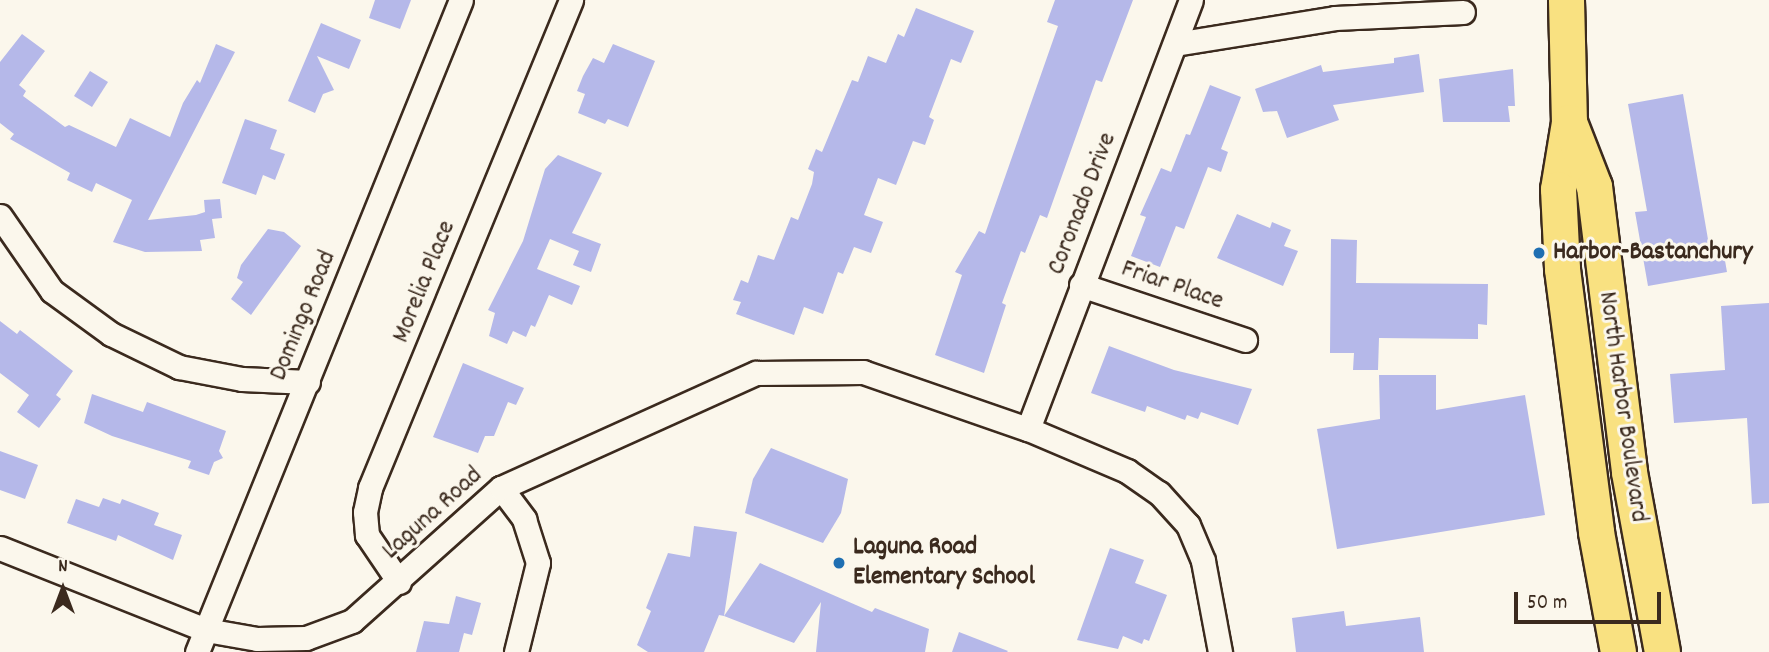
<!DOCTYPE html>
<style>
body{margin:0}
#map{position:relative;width:1769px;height:652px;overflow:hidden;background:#fbf7ec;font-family:Dekko,sans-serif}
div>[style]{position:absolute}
.building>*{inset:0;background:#b5b8e9}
.roads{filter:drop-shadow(2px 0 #3b2a1e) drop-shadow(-2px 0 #3b2a1e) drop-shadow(0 2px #3b2a1e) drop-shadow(0 -2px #3b2a1e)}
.minor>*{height:23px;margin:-11.5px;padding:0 11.5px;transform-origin:11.5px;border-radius:11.5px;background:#fbf7ec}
.primary>*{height:35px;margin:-17.5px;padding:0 17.5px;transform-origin:17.5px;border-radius:17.5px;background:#f9e181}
.dots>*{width:19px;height:19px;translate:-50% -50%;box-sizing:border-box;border:4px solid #fbf7ec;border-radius:50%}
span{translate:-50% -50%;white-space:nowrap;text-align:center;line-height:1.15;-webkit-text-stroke:6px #fbf7ec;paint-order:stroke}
.street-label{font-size:26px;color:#3b2a1e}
.poi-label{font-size:26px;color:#3b2a1e;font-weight:700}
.left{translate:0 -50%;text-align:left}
.north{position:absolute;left:28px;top:554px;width:70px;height:70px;-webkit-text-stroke:5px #fbf7ec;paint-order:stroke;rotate:0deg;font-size:19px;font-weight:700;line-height:28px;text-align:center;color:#3b2a1e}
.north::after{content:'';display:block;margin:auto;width:24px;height:32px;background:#3b2a1e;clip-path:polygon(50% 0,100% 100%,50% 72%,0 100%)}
.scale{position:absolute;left:1514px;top:592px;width:147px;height:32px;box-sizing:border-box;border:4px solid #3b2a1e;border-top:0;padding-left:9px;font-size:21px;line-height:24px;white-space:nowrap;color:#3b2a1e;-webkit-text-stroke:5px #fbf7ec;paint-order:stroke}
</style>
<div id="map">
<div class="building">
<div style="clip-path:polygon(375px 0,411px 0,400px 29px,369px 18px)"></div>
<div style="clip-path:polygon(1055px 0,1133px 0,1102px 82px,1096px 80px,1047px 218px,1040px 215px,1025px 253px,1021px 251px,1002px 303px,1006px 305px,984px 373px,935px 355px,962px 275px,955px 272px,979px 231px,985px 234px,1058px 26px,1047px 22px)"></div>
<div style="clip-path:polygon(916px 8px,974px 31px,961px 63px,951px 59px,929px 117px,934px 120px,925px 145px,913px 141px,896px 185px,878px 178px,864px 215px,883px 222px,871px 253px,854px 247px,843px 274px,838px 272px,823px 314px,804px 307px,794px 335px,736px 314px,741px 302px,733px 300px,741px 280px,748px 283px,758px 255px,774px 260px,791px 217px,798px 220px,812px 184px,814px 172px,808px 169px,816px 149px,822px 152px,852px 80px,858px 82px,868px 56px,886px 63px,898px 34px,904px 37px)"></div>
<div style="clip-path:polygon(321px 23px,361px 40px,349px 69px,317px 56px,334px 90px,323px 94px,315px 113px,288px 101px)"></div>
<div style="clip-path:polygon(22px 34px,45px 51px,19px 85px,26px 91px,23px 96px,65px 127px,69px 125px,116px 147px,130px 118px,170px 137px,183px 103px,197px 80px,200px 83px,216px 44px,235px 52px,148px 220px,196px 215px,205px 212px,204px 200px,220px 199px,222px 218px,212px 219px,215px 238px,200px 240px,202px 251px,145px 252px,113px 242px,132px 200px,96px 183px,92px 192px,67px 180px,70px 173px,10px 139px,14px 134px,0 123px,0 62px)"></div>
<div style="clip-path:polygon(613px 44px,655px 61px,628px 127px,608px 119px,605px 124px,578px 113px,585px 94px,577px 91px,583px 76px,593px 58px,604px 63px)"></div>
<div style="clip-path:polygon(1419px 54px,1424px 92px,1333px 105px,1339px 120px,1287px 138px,1277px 111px,1263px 112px,1255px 89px,1321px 65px,1323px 72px,1394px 63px,1394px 58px)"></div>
<div style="clip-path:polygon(1513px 69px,1515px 106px,1508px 106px,1510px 122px,1443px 122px,1439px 79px)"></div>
<div style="clip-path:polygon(90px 71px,108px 82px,92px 107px,74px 96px)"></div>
<div style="clip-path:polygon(1210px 85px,1241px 97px,1221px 149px,1228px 152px,1221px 172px,1208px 167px,1184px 229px,1176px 226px,1160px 267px,1131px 256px,1146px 217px,1140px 215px,1161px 168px,1171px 172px,1186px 134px,1190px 135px)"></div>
<div style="clip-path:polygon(1683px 94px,1710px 251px,1723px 249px,1727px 272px,1648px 286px,1635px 212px,1647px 211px,1628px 104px)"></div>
<div style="clip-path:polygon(245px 119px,277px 130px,270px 149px,285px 154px,275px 180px,263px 175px,256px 195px,222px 183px)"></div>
<div style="clip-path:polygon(558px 155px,602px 173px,572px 233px,601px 244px,591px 272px,573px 265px,579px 251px,550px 239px,537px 269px,580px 286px,572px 305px,549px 295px,535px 327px,531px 325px,526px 337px,513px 331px,507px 344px,489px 336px,495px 313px,488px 310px,523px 241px,545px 169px)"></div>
<div style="clip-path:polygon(1237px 214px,1270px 228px,1272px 222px,1291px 230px,1284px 246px,1298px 251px,1283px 286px,1217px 258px)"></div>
<div style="clip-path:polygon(268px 229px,284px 232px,301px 246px,251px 315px,231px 299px,243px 282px,237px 278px,241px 265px)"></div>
<div style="clip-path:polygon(1331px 239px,1357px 240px,1356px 283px,1488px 284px,1487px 325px,1478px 324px,1478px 339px,1379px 338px,1378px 370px,1353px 370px,1354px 353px,1330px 353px)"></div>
<div style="clip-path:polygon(1769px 303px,1769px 503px,1752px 504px,1747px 418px,1674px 423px,1670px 374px,1725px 370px,1721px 306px)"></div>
<div style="clip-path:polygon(0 321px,17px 334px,20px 330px,73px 371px,56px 395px,61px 399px,39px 428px,17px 412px,29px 395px,0 373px)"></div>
<div style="clip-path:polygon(1109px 346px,1174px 370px,1252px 389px,1238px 425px,1201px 412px,1198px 419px,1187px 415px,1185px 420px,1147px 406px,1145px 412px,1091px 393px)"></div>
<div style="clip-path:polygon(463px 363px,524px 388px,516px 405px,508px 402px,494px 436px,485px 436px,478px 453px,433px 437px)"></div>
<div style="clip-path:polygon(1379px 375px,1436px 375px,1436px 410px,1525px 395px,1545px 515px,1337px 549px,1317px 429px,1380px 419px)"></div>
<div style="clip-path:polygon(92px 394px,143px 412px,147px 402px,226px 431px,219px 451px,223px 458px,214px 462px,209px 475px,188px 468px,191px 461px,112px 436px,84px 423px)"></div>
<div style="clip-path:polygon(771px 448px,848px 479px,841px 513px,823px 543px,745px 513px,753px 479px)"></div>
<div style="clip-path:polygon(0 451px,38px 465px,25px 499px,0 490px)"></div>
<div style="clip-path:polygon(103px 498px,120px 504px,122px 499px,159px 513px,154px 525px,182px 535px,173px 560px,118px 535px,116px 541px,67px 523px,76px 499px,99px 507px)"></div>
<div style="clip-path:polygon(694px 526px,737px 532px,724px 616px,719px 615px,704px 652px,648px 652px,637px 645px,651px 611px,646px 608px,668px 553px,690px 557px)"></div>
<div style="clip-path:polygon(1110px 548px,1144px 560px,1135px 583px,1167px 595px,1149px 641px,1144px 639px,1142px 644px,1123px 636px,1118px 649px,1077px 640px)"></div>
<div style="clip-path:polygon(760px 563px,872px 612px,875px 608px,929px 629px,925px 652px,816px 652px,821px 602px,794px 643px,724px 616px)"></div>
<div style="clip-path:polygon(456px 596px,481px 603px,472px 635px,464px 633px,459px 652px,416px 652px,424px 621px,449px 624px)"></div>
<div style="clip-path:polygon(1344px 611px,1346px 626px,1420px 617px,1424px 652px,1296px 652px,1292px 618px)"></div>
<div style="clip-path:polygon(959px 632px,1008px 651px,1007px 652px,952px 652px)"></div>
</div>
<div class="roads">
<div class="minor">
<div style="left:1175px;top:44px;width:162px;rotate:-9.2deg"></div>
<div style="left:1335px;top:18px;width:128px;rotate:-2.7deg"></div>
<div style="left:0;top:216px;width:91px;rotate:55.3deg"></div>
<div style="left:52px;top:291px;width:73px;rotate:36.1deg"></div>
<div style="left:111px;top:334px;width:76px;rotate:25.9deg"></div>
<div style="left:179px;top:367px;width:64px;rotate:10.8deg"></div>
<div style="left:242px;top:379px;width:66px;rotate:2.6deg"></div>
<div style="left:1081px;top:285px;width:173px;rotate:18.5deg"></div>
<div style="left:1028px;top:429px;width:459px;rotate:-69.2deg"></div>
<div style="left:501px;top:488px;width:39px;rotate:53deg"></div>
<div style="left:524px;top:519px;width:46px;rotate:72.3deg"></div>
<div style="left:538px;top:563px;width:92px;rotate:103.9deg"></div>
<div style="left:0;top:548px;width:222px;rotate:21.7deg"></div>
<div style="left:206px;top:630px;width:52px;rotate:10deg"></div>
<div style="left:257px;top:639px;width:49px;rotate:-1.2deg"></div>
<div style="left:306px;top:638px;width:49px;rotate:-20.3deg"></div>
<div style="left:352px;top:621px;width:200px;rotate:-41.8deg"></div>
<div style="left:501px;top:488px;width:280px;rotate:-24.3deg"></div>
<div style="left:756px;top:373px;width:107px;rotate:-0.5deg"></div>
<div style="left:863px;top:372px;width:175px;rotate:19.1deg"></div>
<div style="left:1028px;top:429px;width:108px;rotate:23deg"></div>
<div style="left:1127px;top:471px;width:39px;rotate:35deg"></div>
<div style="left:1159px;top:493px;width:43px;rotate:47.8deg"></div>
<div style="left:1188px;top:525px;width:39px;rotate:67deg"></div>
<div style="left:1203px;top:561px;width:93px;rotate:79.4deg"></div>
<div style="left:399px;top:582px;width:57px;rotate:-124.2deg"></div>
<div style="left:367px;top:535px;width:23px;rotate:-95deg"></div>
<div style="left:365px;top:512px;width:25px;rotate:-78deg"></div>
<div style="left:370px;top:488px;width:528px;rotate:-67.61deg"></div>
<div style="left:197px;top:652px;width:703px;rotate:-67.96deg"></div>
</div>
<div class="primary">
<div style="left:1566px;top:0;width:122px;rotate:88.6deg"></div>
<div style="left:1569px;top:122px;width:68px;rotate:99.3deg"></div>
<div style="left:1558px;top:189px;width:80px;rotate:87.1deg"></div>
<div style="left:1562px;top:269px;width:265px;rotate:82.6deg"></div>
<div style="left:1596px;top:532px;width:122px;rotate:79.6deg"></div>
<div style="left:1569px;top:122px;width:69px;rotate:68.7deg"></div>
<div style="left:1594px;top:186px;width:288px;rotate:83deg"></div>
<div style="left:1629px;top:472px;width:183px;rotate:79.6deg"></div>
</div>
</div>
<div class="dots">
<div style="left:1539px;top:253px;background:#1f6fb2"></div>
<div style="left:839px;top:563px;background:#1f6fb2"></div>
</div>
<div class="street-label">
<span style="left:1083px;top:204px;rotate:-69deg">Coronado Drive</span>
<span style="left:425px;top:282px;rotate:-68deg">Morelia Place</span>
<span style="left:1172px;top:286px;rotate:19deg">Friar Place</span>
<span style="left:304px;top:316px;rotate:-68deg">Domingo Road</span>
<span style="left:1622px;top:407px;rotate:82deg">North Harbor Boulevard</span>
<span style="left:433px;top:514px;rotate:-42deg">Laguna Road</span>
</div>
<div class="poi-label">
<span class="left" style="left:1553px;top:253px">Harbor-Bastanchury</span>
<span class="left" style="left:853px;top:563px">Laguna Road<br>Elementary School</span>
</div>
<div class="north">N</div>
<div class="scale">50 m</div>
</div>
